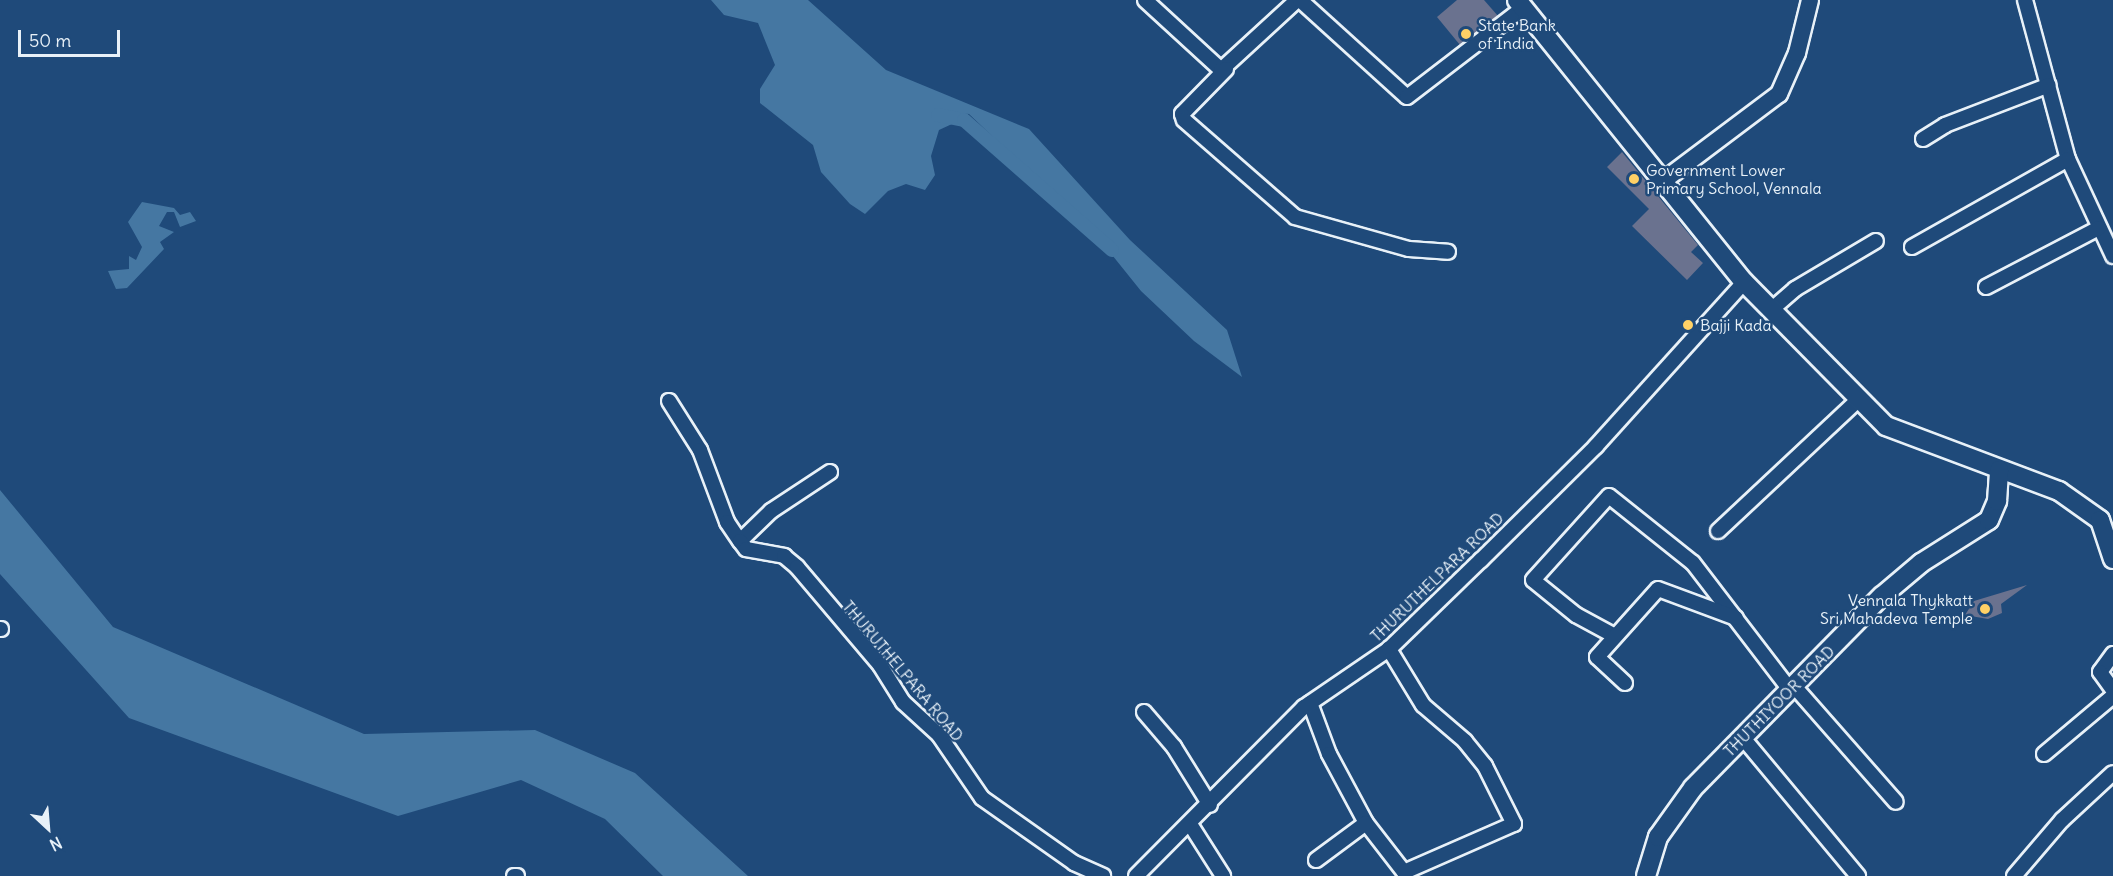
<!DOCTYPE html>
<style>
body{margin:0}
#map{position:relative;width:2113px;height:876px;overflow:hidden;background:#1f4a7a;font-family:Delius,sans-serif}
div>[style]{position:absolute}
.water>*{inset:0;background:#4577a2}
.canal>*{height:14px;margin:-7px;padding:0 7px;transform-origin:7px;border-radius:7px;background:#4577a2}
.building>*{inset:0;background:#6a728f}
.roads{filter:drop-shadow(2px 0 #e8f1f8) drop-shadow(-2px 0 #e8f1f8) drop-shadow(0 2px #e8f1f8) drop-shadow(0 -2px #e8f1f8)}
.minor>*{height:14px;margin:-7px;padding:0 7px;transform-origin:7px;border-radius:7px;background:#1f4a7a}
.tertiary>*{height:16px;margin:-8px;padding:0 8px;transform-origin:8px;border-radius:8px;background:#1f4a7a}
.secondary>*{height:18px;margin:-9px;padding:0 9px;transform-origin:9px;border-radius:9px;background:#1f4a7a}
.dots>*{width:16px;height:16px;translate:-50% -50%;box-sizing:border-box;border:3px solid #1f4a7a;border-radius:50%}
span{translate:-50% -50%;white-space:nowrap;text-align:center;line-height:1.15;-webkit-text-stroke:5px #1f4a7a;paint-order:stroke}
.poi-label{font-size:16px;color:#e8f1f8}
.left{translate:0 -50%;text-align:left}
.right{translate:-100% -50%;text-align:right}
.street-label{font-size:16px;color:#e8f1f8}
.north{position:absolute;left:18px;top:798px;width:60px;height:60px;-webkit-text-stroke:4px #1f4a7a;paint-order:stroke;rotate:154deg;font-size:16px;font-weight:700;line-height:24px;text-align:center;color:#e8f1f8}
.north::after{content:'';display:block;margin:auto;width:21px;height:27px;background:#e8f1f8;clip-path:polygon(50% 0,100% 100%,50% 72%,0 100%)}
.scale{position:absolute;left:18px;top:30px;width:102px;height:27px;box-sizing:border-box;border:3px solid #e8f1f8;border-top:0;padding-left:8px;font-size:18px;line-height:21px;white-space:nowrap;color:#e8f1f8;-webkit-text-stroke:4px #1f4a7a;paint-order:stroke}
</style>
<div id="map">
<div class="water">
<div style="clip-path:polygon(711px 0,808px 0,886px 70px,1029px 129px,1130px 240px,1227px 330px,1242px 377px,1194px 341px,1141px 291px,1096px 235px,969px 114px,958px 113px,952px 124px,939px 130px,931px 156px,935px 175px,925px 190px,906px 184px,888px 191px,865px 214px,850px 204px,821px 172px,813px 145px,760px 103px,760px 89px,775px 65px,758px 23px,724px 15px)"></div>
<div style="clip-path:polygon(142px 202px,174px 208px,180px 215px,190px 212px,196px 221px,180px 227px,174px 212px,167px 212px,159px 226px,174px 232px,160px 242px,164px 249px,127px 288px,116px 289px,108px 271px,129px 269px,129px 256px,136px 260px,142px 247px,128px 222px)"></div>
<div style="clip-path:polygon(0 490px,113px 627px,364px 734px,535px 730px,635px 773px,748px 876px,663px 876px,605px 819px,521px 780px,398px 816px,129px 718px,0 574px)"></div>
</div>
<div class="canal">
<div style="left:938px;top:115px;width:26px;rotate:11deg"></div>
<div style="left:964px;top:120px;width:197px;rotate:41.3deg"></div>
</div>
<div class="building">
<div style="clip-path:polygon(1457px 0,1484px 0,1498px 16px,1460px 45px,1437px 17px)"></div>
<div style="clip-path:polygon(1622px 152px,1698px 245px,1691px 252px,1703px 263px,1687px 280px,1632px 226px,1649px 209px,1607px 167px)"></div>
<div style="clip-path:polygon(2027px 585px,2001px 604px,2002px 613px,1988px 619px,1965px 615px,1974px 601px)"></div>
</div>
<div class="roads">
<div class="minor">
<div style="left:1145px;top:0;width:103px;rotate:42.6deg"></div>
<div style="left:1221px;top:70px;width:103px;rotate:-42.6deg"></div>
<div style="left:1300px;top:0;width:144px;rotate:42.2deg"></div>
<div style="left:1407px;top:97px;width:146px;rotate:-37.5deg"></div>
<div style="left:2025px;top:0;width:165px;rotate:74.9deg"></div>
<div style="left:2068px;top:159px;width:107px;rotate:65.1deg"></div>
<div style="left:1226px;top:69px;width:63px;rotate:134.4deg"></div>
<div style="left:1182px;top:114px;width:6px;rotate:72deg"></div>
<div style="left:1184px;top:120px;width:147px;rotate:41.1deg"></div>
<div style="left:1295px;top:217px;width:118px;rotate:15.7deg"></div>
<div style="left:1409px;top:249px;width:39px;rotate:4deg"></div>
<div style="left:1923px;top:139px;width:26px;rotate:-32deg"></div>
<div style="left:1945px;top:125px;width:111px;rotate:-21deg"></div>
<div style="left:1912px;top:247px;width:179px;rotate:-29.4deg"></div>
<div style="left:1986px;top:287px;width:127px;rotate:-27.6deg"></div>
<div style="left:1771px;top:310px;width:32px;rotate:-41deg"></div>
<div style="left:1795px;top:289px;width:94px;rotate:-30.7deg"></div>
<div style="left:669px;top:401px;width:58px;rotate:57.7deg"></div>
<div style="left:700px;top:450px;width:77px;rotate:69.4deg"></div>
<div style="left:727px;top:522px;width:23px;rotate:56deg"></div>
<div style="left:830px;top:472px;width:71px;rotate:146.5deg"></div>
<div style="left:771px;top:511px;width:43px;rotate:135.9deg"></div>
<div style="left:740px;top:541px;width:10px;rotate:53deg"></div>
<div style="left:746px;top:549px;width:39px;rotate:10deg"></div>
<div style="left:784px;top:556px;width:17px;rotate:40deg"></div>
<div style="left:797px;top:567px;width:128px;rotate:49.7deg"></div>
<div style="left:880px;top:665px;width:44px;rotate:58.1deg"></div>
<div style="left:903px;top:702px;width:49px;rotate:42.5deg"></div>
<div style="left:939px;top:735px;width:76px;rotate:55.7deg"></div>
<div style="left:982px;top:798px;width:113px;rotate:35.2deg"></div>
<div style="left:1074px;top:863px;width:32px;rotate:24deg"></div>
<div style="left:1718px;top:531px;width:193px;rotate:-43.1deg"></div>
<div style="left:0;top:629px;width:1px"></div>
<div style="left:1613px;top:635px;width:42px;rotate:-151.6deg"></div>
<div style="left:1576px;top:615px;width:55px;rotate:-140.9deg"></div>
<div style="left:1533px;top:580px;width:113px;rotate:-47.9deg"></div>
<div style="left:1609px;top:496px;width:107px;rotate:38.6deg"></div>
<div style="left:1693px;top:563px;width:160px;rotate:52.6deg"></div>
<div style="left:2113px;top:654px;width:22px;rotate:126deg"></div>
<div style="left:2100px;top:672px;width:22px;rotate:54deg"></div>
<div style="left:1625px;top:683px;width:38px;rotate:-137deg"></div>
<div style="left:1597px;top:657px;width:91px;rotate:-48.1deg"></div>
<div style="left:1658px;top:589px;width:83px;rotate:20.4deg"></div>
<div style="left:1794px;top:686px;width:154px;rotate:48.7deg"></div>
<div style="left:1310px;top:703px;width:54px;rotate:69.6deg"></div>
<div style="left:1329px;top:754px;width:78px;rotate:61.8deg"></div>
<div style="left:1366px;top:823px;width:62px;rotate:52.2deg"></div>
<div style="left:1404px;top:872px;width:120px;rotate:-23.6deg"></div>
<div style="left:1514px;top:824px;width:65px;rotate:-116.6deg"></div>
<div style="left:1485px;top:766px;width:32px;rotate:-129deg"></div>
<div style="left:1465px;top:741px;width:55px;rotate:-139.4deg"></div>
<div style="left:1423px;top:705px;width:66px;rotate:-121.3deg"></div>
<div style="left:1144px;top:712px;width:46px;rotate:49.4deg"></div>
<div style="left:1174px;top:747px;width:68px;rotate:58.2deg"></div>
<div style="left:1743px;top:738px;width:180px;rotate:50.2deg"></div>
<div style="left:2044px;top:754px;width:90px;rotate:-40deg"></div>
<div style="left:1190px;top:824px;width:62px;rotate:57.6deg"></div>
<div style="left:1316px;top:860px;width:62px;rotate:-36.5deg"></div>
<div style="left:514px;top:876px;width:3px"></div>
<div style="left:1136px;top:876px;width:238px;rotate:-45.2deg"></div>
<div style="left:1304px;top:707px;width:103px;rotate:-34.3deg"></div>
<div style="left:1389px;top:649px;width:128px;rotate:-44.1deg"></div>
<div style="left:1481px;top:560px;width:162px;rotate:-44.7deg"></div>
<div style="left:1596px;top:446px;width:221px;rotate:-47.9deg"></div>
<div style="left:2014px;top:876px;width:74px;rotate:-49.4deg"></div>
<div style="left:2062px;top:820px;width:69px;rotate:-42.7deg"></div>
</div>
<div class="tertiary">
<div style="left:1663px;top:181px;width:145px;rotate:-36.9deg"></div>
<div style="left:1779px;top:94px;width:45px;rotate:-66.3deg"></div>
<div style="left:1797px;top:53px;width:55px;rotate:-76.2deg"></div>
</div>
<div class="secondary">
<div style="left:1517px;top:0;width:362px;rotate:51.2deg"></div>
<div style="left:1744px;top:282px;width:202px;rotate:45.4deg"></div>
<div style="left:1886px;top:426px;width:185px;rotate:20.6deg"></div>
<div style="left:2059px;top:491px;width:50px;rotate:35.3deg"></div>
<div style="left:2100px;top:520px;width:41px;rotate:71.6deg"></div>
<div style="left:1646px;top:876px;width:41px;rotate:-72.9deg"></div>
<div style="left:1658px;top:837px;width:60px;rotate:-54.5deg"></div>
<div style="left:1693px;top:788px;width:269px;rotate:-45.5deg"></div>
<div style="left:1882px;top:596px;width:51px;rotate:-40.2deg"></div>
<div style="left:1921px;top:563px;width:80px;rotate:-32.3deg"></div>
<div style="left:1989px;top:520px;width:21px;rotate:-67deg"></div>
<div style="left:1997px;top:501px;width:31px;rotate:-86deg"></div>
</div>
</div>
<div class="dots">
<div style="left:1466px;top:34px;background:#ffd166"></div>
<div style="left:1634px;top:179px;background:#ffd166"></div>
<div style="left:1688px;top:325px;background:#ffd166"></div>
<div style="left:1985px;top:609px;background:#ffd166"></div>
</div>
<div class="poi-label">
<span class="left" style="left:1478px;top:34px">State Bank<br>of India</span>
<span class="left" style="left:1646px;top:179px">Government Lower<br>Primary School, Vennala</span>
<span class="left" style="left:1700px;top:325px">Bajji Kada</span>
<span class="right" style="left:1973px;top:609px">Vennala Thykkatt<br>Sri Mahadeva Temple</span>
</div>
<div class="street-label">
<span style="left:1437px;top:577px;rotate:-44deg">THURUTHELPARA ROAD</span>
<span style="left:903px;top:671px;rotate:50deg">THURUTHELPARA ROAD</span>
<span style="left:1779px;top:701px;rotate:-45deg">THUTHIYOOR ROAD</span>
</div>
<div class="north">N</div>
<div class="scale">50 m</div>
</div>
